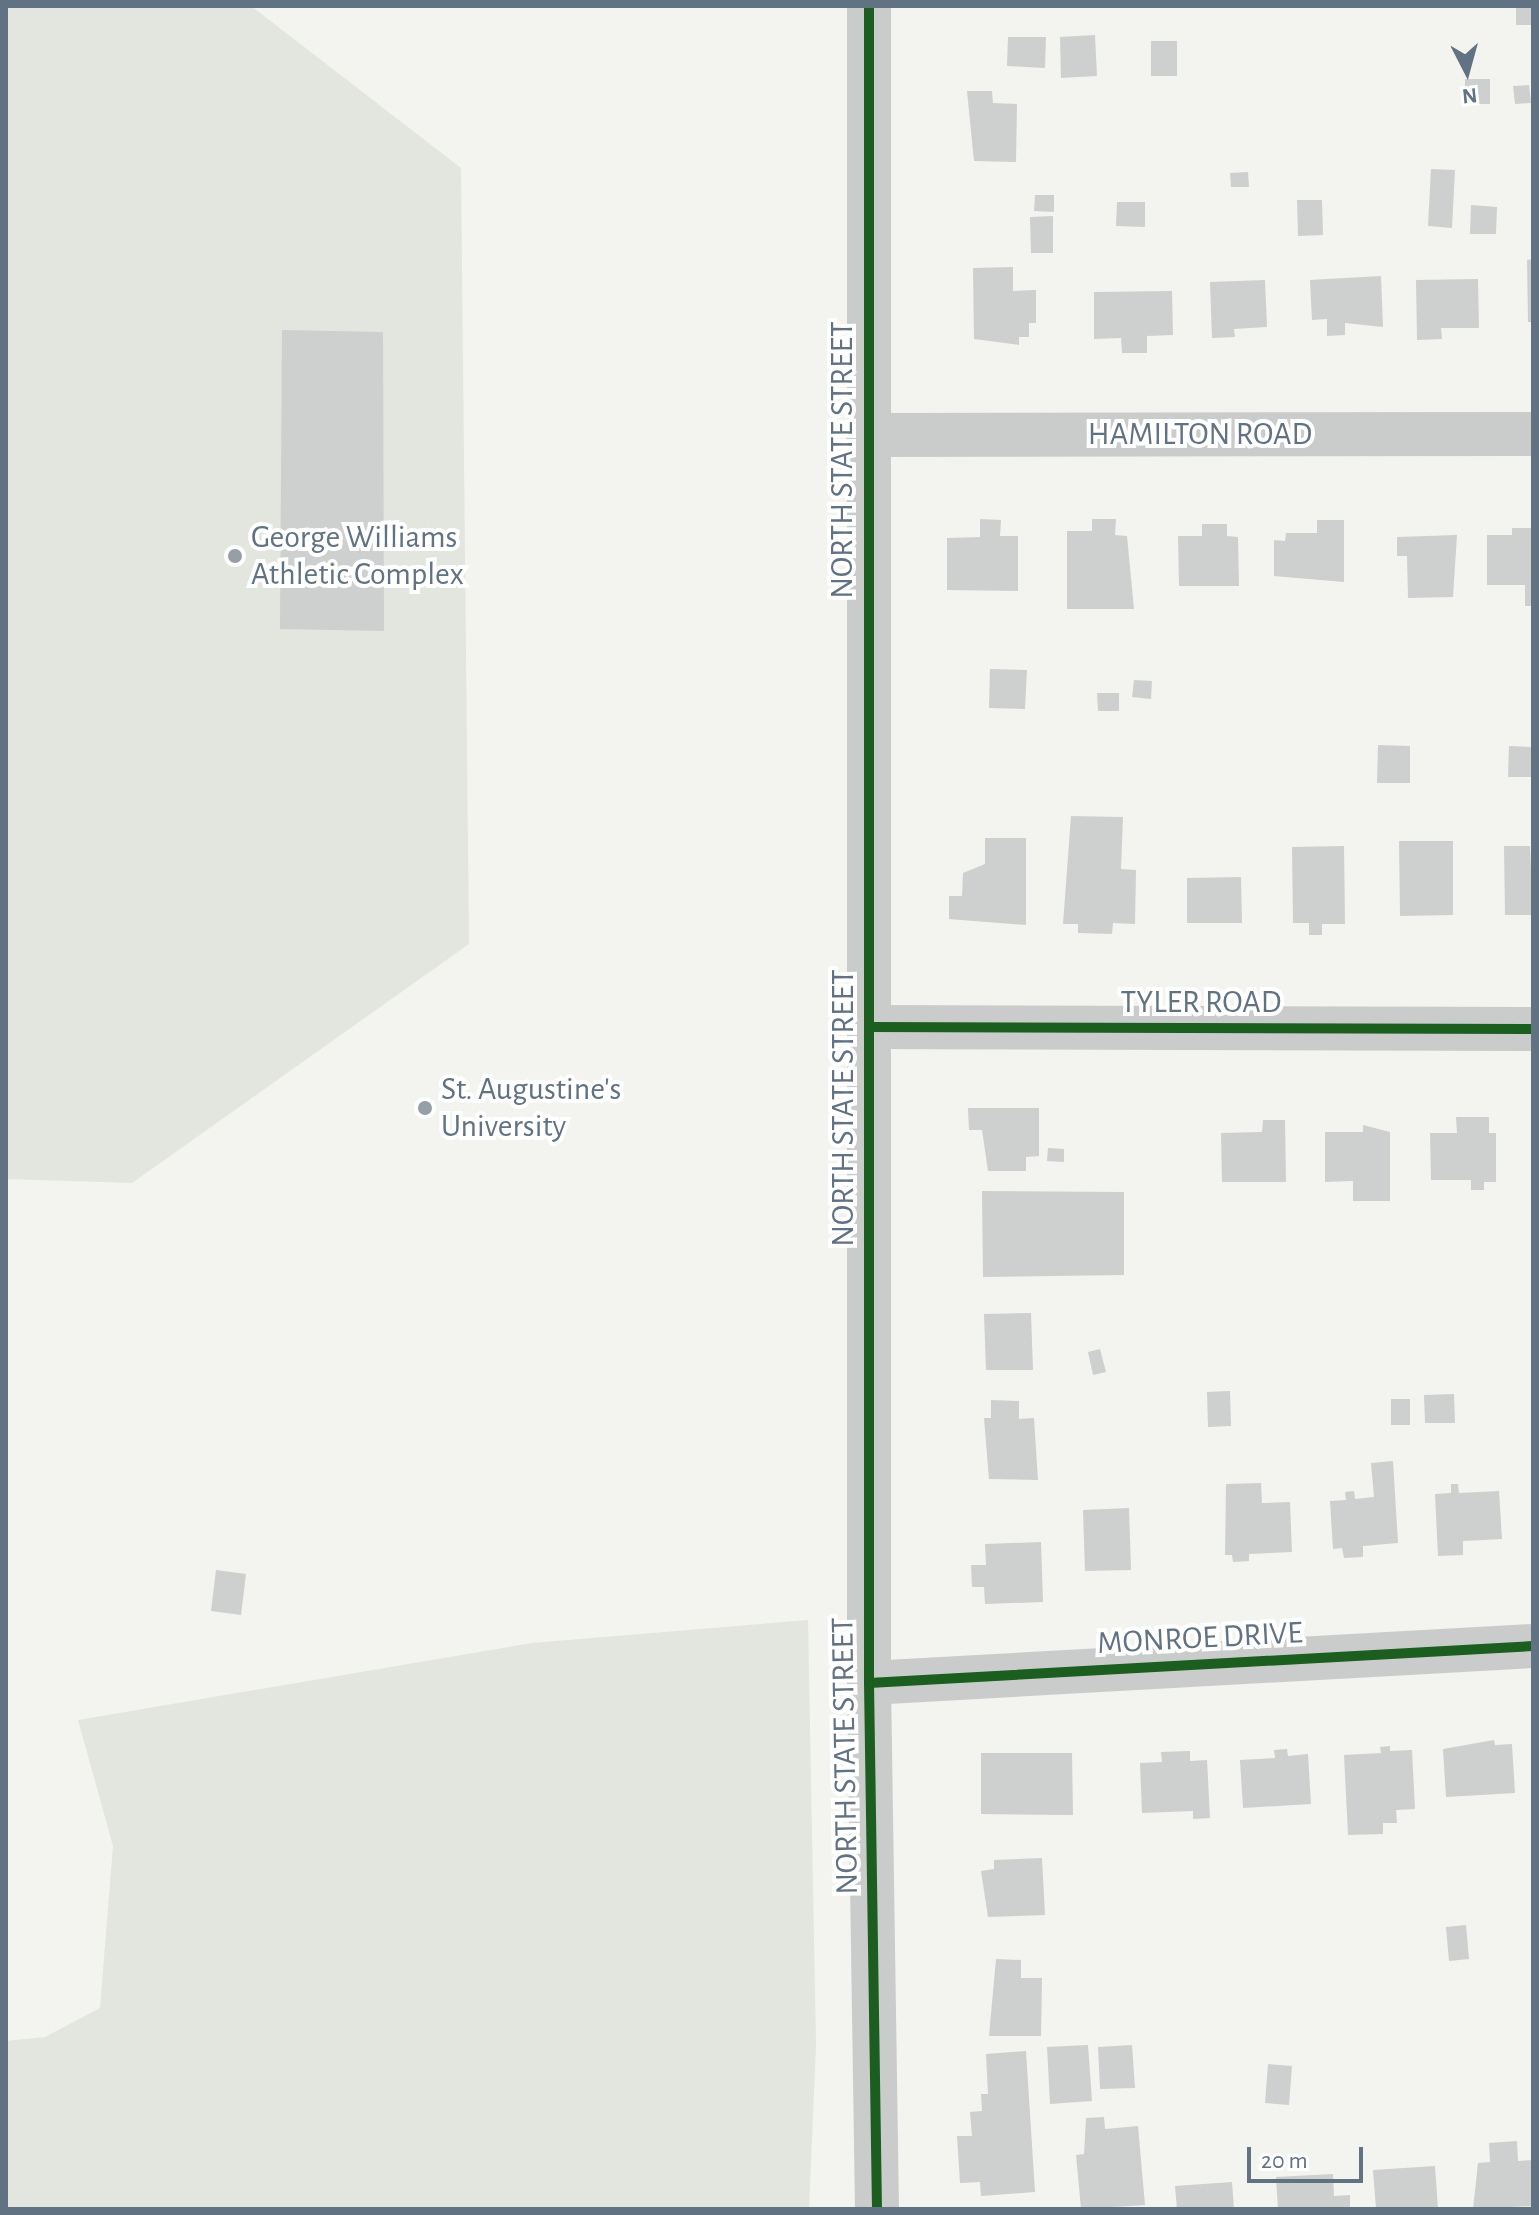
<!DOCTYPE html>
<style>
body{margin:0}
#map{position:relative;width:1539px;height:2215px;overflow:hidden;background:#f3f3f0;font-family:"Alegreya Sans",sans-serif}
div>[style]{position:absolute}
.green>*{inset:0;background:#e2e6de}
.building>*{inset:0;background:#cecfcf}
.minor>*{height:44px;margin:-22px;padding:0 22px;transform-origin:22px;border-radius:22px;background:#cacccc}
.cycleway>*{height:10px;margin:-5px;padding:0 5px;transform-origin:5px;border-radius:5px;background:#1b5e20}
.dots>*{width:22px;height:22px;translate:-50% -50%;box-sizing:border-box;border:4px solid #fff;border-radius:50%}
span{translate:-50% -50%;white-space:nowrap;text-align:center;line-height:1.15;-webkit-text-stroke:8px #fff;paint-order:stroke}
.street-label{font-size:32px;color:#617282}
.poi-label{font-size:32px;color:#617282}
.left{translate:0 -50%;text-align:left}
.frame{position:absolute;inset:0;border:8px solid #617282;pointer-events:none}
.north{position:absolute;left:1427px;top:32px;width:80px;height:80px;-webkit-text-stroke:6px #fff;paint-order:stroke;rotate:174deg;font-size:22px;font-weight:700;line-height:32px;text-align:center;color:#617282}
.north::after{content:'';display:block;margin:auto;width:28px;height:36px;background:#617282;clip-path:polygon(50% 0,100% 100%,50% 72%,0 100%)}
.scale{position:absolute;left:1247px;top:2147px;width:116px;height:36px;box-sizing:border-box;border:4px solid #617282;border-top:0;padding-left:10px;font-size:24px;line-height:28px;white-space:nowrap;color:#617282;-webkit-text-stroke:6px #fff;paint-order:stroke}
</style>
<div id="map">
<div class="green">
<div style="clip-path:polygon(6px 6px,251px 6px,461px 168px,469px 944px,132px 1183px,6px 1179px)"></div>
<div style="clip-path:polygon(808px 1620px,816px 2045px,809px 2209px,6px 2209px,6px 2041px,45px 2037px,100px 2008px,113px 1846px,78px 1720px,532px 1643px)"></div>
</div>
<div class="building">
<div style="clip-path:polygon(1516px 6px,1533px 6px,1533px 25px,1516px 25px)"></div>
<div style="clip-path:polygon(1095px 35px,1097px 76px,1061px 78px,1060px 37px)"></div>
<div style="clip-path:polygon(1008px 37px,1046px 37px,1045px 68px,1007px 66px)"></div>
<div style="clip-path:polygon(1151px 41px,1177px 41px,1177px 76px,1151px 76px)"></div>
<div style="clip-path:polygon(1465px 79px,1490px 79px,1490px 104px,1465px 104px)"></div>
<div style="clip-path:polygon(1529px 85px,1531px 103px,1515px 104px,1513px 86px)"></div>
<div style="clip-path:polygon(967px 91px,992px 91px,993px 103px,1017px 104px,1016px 162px,974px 161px)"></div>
<div style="clip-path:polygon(1431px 169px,1455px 170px,1452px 228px,1428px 226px)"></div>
<div style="clip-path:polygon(1248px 172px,1249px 187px,1231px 187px,1230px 173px)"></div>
<div style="clip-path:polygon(1035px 195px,1054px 195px,1054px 212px,1034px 211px)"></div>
<div style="clip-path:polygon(1297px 200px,1322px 200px,1323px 235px,1298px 236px)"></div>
<div style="clip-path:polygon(1117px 202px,1145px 202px,1145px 227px,1116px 226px)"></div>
<div style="clip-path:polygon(1471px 205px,1497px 207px,1496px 234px,1470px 234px)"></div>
<div style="clip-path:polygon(1053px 216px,1053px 253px,1031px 253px,1030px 217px)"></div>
<div style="clip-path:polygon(1533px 259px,1533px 322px,1528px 322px,1527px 260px)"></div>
<div style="clip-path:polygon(1013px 267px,1013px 291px,1036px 290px,1036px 323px,1029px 323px,1029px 337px,1019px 337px,1019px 345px,974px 339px,973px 268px)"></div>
<div style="clip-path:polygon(1381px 276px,1383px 327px,1345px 323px,1345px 335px,1327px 336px,1327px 319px,1312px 320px,1310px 280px)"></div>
<div style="clip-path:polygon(1478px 279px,1479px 328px,1441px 328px,1442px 339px,1417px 340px,1416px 280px)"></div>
<div style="clip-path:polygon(1265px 280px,1267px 327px,1234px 329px,1235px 337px,1212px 338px,1210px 282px)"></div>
<div style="clip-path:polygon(1172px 291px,1173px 335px,1147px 336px,1147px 353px,1122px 353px,1121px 338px,1094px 339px,1094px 292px)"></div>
<div style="clip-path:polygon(282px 330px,383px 332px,384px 631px,280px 629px)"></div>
<div style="clip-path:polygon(980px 519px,1001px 520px,1000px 536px,1018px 536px,1018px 591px,947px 590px,947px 538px,980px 537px)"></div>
<div style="clip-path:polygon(1092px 519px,1116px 519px,1115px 535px,1127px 536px,1134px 609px,1067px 609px,1067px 531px,1092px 531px)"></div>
<div style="clip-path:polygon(1317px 520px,1344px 520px,1344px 582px,1274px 576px,1274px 540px,1285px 541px,1286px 533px,1317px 533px)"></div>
<div style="clip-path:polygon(1202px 524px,1227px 524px,1227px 536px,1238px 537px,1239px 586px,1179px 586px,1178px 536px,1202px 536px)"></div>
<div style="clip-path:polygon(1512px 528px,1533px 528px,1533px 606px,1525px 606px,1525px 585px,1487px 585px,1487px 535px,1512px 535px)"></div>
<div style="clip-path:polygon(1457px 535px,1453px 597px,1408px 598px,1407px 556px,1397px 556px,1397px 537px)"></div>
<div style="clip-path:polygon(990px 669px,1027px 670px,1025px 709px,989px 708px)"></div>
<div style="clip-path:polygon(1134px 680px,1152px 681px,1151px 699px,1132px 697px)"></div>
<div style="clip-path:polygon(1097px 693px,1119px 693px,1119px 711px,1098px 711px)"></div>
<div style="clip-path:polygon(1378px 745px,1410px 746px,1410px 783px,1377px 783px)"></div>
<div style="clip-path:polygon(1509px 746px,1533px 747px,1533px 777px,1508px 777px)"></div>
<div style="clip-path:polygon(1071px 816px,1123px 817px,1121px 869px,1136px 870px,1135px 924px,1113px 923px,1112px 934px,1078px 933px,1078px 924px,1063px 924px)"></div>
<div style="clip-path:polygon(985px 838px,1026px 838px,1026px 925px,949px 919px,949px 896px,962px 896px,963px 873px,985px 864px)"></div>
<div style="clip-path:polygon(1399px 841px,1453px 841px,1453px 915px,1400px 916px)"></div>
<div style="clip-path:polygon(1344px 846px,1345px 924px,1322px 924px,1322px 935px,1309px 935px,1309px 923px,1293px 923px,1292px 847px)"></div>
<div style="clip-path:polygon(1504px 846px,1530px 846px,1533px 915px,1505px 915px)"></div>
<div style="clip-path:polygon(1241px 877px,1242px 923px,1187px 923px,1187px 878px)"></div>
<div style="clip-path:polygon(968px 1108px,1039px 1108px,1039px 1156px,1026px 1157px,1026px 1171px,988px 1171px,982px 1130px,969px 1130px)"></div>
<div style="clip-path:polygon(1456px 1117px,1489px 1117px,1489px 1133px,1496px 1133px,1496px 1182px,1484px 1182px,1484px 1190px,1471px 1190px,1471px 1180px,1431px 1180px,1430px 1133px,1457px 1133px)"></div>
<div style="clip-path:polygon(1263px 1120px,1285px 1120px,1286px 1182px,1222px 1182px,1221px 1133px,1262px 1132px)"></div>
<div style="clip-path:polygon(1363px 1125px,1390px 1132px,1390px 1201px,1353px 1201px,1353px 1181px,1325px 1182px,1325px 1132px,1363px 1132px)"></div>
<div style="clip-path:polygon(1048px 1148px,1064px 1149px,1064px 1162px,1047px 1161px)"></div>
<div style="clip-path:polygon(982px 1191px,1124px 1192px,1124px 1275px,983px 1277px)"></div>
<div style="clip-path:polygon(1031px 1313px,1033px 1370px,986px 1370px,984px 1314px)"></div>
<div style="clip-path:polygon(1100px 1349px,1106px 1372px,1093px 1375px,1088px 1352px)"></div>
<div style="clip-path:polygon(1230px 1391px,1231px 1426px,1208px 1427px,1207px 1392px)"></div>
<div style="clip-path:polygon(1454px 1394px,1455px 1423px,1425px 1423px,1424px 1395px)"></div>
<div style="clip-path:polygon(1391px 1399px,1410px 1399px,1410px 1425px,1391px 1425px)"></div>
<div style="clip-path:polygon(991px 1400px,1019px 1401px,1019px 1419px,1034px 1418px,1038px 1480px,989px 1479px,984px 1418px,991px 1418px)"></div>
<div style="clip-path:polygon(1393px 1461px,1398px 1543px,1363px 1546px,1363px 1557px,1344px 1558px,1342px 1548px,1333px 1549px,1330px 1501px,1346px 1500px,1345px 1492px,1354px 1491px,1355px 1499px,1374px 1497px,1371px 1463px)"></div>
<div style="clip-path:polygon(1261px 1483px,1262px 1503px,1290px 1502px,1292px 1552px,1249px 1554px,1249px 1561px,1233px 1562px,1232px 1555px,1225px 1555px,1226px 1484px)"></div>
<div style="clip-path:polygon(1451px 1484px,1458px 1484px,1459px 1493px,1499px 1491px,1502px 1539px,1463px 1541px,1463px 1555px,1438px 1556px,1435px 1494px,1451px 1493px)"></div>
<div style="clip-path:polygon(1129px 1508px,1131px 1570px,1085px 1571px,1083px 1510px)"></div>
<div style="clip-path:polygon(1041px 1542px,1043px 1602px,985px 1604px,984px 1587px,972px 1587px,971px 1565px,986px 1565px,985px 1544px)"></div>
<div style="clip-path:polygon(216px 1570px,246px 1574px,241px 1615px,211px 1611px)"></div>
<div style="clip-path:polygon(1494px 1740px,1495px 1745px,1512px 1744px,1515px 1793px,1446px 1797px,1443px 1749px)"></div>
<div style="clip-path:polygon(1390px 1746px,1390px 1751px,1412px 1750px,1415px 1809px,1396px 1810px,1397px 1823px,1383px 1823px,1383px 1834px,1348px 1835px,1344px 1755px,1381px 1753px,1380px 1747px)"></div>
<div style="clip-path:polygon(1287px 1749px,1288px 1756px,1308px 1754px,1311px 1804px,1243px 1808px,1240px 1760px,1275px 1758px,1274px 1750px)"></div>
<div style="clip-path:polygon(1190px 1751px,1190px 1761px,1207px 1760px,1210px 1818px,1193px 1819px,1193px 1811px,1142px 1813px,1140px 1763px,1162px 1762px,1161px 1752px)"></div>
<div style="clip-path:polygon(981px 1753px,1072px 1753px,1073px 1815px,981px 1814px)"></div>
<div style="clip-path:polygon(1042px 1858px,1045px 1915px,988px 1917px,981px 1871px,994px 1869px,994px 1860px)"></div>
<div style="clip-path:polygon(1466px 1925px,1469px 1959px,1449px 1961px,1446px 1927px)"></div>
<div style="clip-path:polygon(996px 1959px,1021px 1960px,1021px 1978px,1042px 1978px,1041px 2036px,989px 2036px)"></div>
<div style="clip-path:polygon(1088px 2045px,1092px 2101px,1050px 2104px,1047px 2047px)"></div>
<div style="clip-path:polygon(1132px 2045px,1135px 2088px,1100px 2089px,1098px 2047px)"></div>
<div style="clip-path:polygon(1026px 2051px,1035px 2192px,981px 2196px,980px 2182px,960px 2183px,957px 2136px,972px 2136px,970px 2112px,982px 2111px,981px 2094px,988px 2094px,986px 2054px)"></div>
<div style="clip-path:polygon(1268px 2064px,1292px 2066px,1289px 2105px,1265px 2103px)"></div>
<div style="clip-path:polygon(1104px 2117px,1105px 2129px,1138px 2126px,1145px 2205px,1081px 2209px,1076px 2155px,1084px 2154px,1086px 2118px)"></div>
<div style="clip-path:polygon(1517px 2141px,1518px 2161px,1533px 2160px,1533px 2206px,1473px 2209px,1478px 2163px,1490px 2162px,1489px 2143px)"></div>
<div style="clip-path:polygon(1435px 2166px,1438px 2209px,1376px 2209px,1373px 2170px)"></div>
<div style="clip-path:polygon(1333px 2174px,1334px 2196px,1350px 2195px,1350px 2209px,1278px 2209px,1276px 2177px)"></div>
<div style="clip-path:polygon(1232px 2182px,1234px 2209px,1177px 2209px,1175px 2186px)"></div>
</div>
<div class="minor">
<div style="left:869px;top:6px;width:1677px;rotate:90deg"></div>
<div style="left:869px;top:1683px;width:526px;rotate:89.13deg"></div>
<div style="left:868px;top:435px;width:665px;rotate:-0.09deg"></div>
<div style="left:869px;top:1027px;width:664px;rotate:0.17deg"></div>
<div style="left:869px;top:1683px;width:665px;rotate:-3.19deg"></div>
</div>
<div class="cycleway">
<div style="left:869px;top:6px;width:1677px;rotate:90deg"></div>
<div style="left:869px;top:1683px;width:526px;rotate:89.13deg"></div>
<div style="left:869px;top:1027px;width:664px;rotate:0.17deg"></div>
<div style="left:869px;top:1683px;width:665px;rotate:-3.19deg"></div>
</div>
<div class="dots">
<div style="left:235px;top:556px;background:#949fa8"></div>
<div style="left:425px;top:1108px;background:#949fa8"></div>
</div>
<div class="street-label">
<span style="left:1200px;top:434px">HAMILTON ROAD</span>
<span style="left:842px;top:460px;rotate:-90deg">NORTH STATE STREET</span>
<span style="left:1201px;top:1002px">TYLER ROAD</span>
<span style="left:843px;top:1108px;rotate:-90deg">NORTH STATE STREET</span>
<span style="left:1200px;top:1638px;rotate:-3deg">MONROE DRIVE</span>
<span style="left:845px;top:1756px;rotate:-91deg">NORTH STATE STREET</span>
</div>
<div class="poi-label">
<span class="left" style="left:251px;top:556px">George Williams<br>Athletic Complex</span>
<span class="left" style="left:441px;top:1108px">St. Augustine's<br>University</span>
</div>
<div class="frame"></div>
<div class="north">N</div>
<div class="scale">20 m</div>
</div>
